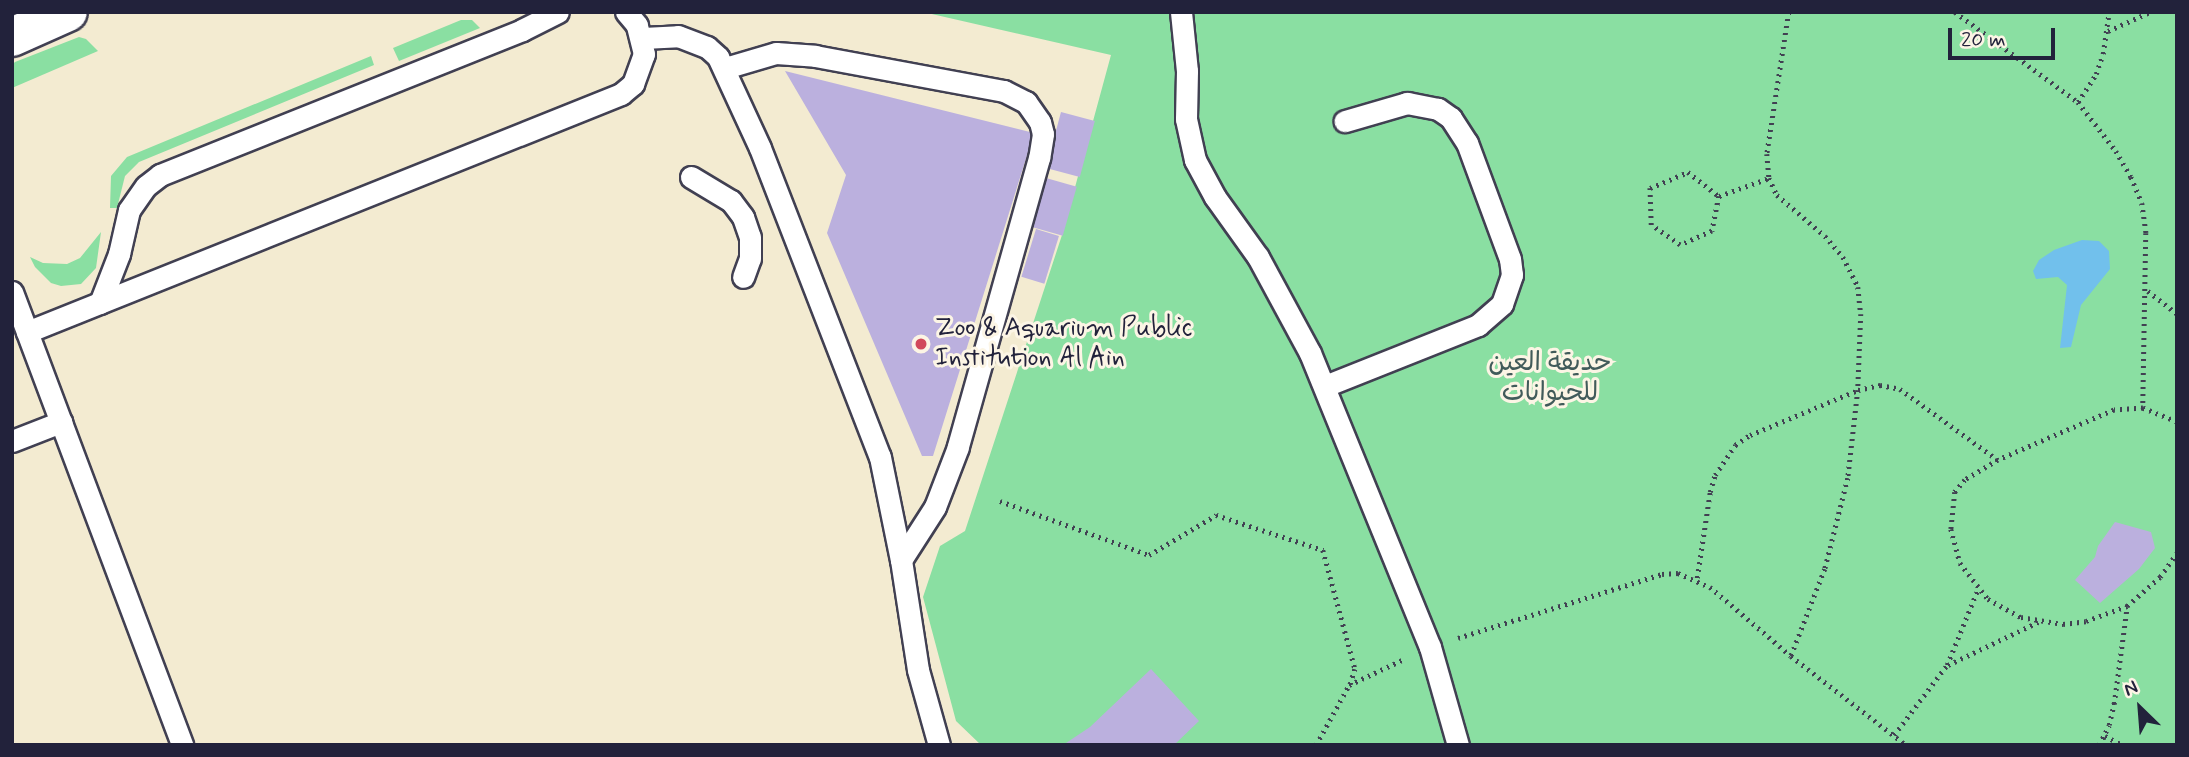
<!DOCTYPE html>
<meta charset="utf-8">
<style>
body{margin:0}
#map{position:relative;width:2189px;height:757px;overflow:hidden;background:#f3ebd1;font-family:Mynerve,"Playpen Sans Arabic",sans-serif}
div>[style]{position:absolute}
.green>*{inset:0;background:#8adfa2}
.water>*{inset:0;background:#71c0ec}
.building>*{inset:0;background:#bbb0de;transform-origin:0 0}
.path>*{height:4.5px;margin-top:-2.25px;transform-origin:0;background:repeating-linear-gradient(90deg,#414052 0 2px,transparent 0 7px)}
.roads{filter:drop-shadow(2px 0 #414052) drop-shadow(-2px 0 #414052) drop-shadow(0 2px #414052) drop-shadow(0 -2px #414052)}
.service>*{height:21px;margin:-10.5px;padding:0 10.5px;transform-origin:10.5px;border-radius:10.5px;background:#fff}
.minor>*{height:38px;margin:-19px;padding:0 19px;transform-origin:19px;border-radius:19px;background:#fff}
.dots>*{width:19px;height:19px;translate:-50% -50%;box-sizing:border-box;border:4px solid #fcf5e5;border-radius:50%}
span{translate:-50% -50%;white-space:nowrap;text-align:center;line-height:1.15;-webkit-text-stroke:6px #fcf5e5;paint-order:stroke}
.poi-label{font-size:26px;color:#22223b}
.left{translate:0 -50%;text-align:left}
.park-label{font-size:26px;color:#415b5a}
.frame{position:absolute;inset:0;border:14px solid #22223b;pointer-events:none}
.north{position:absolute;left:2105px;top:673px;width:70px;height:70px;-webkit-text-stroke:5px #fcf5e5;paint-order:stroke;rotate:335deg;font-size:19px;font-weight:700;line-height:28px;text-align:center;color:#22223b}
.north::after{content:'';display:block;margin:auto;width:24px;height:32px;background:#22223b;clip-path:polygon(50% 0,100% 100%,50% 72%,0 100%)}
.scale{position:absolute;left:1948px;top:28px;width:107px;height:32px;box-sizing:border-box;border:4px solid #22223b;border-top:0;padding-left:9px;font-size:21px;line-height:24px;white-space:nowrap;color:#22223b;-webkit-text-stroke:5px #fcf5e5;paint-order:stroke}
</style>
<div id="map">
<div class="green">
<div style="clip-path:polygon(923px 12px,2177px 12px,2177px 745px,981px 745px,956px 721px,923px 597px,940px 546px,965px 531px,1062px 235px,1111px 55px)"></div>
<div style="clip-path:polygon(461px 20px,472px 20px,480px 28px,399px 61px,393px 48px)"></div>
<div style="clip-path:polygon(79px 37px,86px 39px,98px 51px,12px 88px,12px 65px,15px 62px)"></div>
<div style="clip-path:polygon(371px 56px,374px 65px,139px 162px,125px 176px,117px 208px,110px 208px,111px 176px,127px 157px)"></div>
<div style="clip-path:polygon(101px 232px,96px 268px,81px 284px,61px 286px,51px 283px,35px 267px,30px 257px,43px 263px,67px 264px,80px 258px)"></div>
</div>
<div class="water">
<div style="clip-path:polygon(2082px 240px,2099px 241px,2109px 251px,2110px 269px,2081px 305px,2071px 347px,2060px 348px,2067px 285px,2058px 277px,2036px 279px,2033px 271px,2039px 260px,2054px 250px)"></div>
</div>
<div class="building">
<div style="clip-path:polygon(785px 71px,1034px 133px,933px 456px,922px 456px,827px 233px,846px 175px)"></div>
<div style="left:1061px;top:112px;width:35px;height:58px;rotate:15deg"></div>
<div style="left:1046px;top:178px;width:32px;height:51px;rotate:16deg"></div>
<div style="left:1036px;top:229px;width:24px;height:50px;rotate:17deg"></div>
<div style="clip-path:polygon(2115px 522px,2151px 532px,2155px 548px,2139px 569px,2100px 603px,2075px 580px,2095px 557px,2098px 546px)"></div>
<div style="clip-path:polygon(1151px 669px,1199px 721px,1174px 745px,1063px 745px,1090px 727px)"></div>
</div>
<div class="path">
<div style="left:1789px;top:12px;width:144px;rotate:98.8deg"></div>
<div style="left:1767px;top:154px;width:24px;rotate:85deg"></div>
<div style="left:1769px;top:178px;width:19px;rotate:65deg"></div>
<div style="left:1777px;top:195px;width:63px;rotate:40.5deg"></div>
<div style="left:1825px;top:236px;width:28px;rotate:49deg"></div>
<div style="left:1843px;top:257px;width:34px;rotate:63deg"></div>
<div style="left:1858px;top:287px;width:27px;rotate:84deg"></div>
<div style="left:1861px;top:314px;width:76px;rotate:92.3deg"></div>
<div style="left:1858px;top:390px;width:89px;rotate:96.5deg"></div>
<div style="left:1848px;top:478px;width:94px;rotate:104.2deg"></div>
<div style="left:1825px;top:569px;width:93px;rotate:111.3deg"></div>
<div style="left:1955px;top:12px;width:152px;rotate:36.2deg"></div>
<div style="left:2078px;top:102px;width:62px;rotate:52.2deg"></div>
<div style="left:2116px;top:151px;width:30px;rotate:60deg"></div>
<div style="left:2131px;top:177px;width:28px;rotate:67deg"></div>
<div style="left:2142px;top:203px;width:30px;rotate:82deg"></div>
<div style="left:2146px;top:233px;width:175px;rotate:91deg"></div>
<div style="left:2108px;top:31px;width:46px;rotate:-24.3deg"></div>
<div style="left:2078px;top:102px;width:33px;rotate:-57deg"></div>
<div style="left:2096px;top:74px;width:21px;rotate:-71deg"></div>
<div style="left:2103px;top:54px;width:42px;rotate:-81.9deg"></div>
<div style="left:1688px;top:172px;width:39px;rotate:38deg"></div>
<div style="left:1719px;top:196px;width:36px;rotate:101deg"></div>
<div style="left:1712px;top:231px;width:35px;rotate:156deg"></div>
<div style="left:1680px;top:245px;width:35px;rotate:-145deg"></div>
<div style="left:1651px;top:225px;width:37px;rotate:-92deg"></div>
<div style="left:1650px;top:188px;width:41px;rotate:-22.8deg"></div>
<div style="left:1719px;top:196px;width:53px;rotate:-19.8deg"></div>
<div style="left:2148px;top:291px;width:37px;rotate:38deg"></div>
<div style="left:2177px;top:422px;width:37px;rotate:-158deg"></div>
<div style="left:2143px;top:408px;width:29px;rotate:176deg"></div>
<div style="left:2114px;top:410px;width:126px;rotate:156.7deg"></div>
<div style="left:1998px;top:460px;width:39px;rotate:149deg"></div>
<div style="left:1965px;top:480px;width:16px;rotate:130deg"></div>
<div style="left:1955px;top:492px;width:37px;rotate:96deg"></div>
<div style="left:1951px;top:529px;width:35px;rotate:75deg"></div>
<div style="left:1960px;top:563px;width:46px;rotate:52.1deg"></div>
<div style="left:1988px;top:599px;width:38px;rotate:29deg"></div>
<div style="left:2021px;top:617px;width:43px;rotate:9.5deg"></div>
<div style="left:2063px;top:624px;width:23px;rotate:-7deg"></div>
<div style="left:2086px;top:621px;width:44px;rotate:-20.1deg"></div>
<div style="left:2127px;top:606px;width:44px;rotate:-41.3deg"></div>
<div style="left:2160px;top:577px;width:29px;rotate:-55deg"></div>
<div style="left:1000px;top:501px;width:158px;rotate:19.9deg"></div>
<div style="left:1149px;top:555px;width:78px;rotate:-30.8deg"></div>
<div style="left:1216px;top:515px;width:113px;rotate:18.1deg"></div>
<div style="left:1323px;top:550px;width:123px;rotate:74.9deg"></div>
<div style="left:1355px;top:669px;width:17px;rotate:107deg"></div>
<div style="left:1697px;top:578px;width:87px;rotate:-81.4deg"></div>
<div style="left:1710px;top:492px;width:18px;rotate:-74deg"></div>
<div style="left:1715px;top:475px;width:36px;rotate:-56deg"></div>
<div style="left:1735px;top:445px;width:18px;rotate:-34deg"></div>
<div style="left:1750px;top:435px;width:117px;rotate:-22.6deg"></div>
<div style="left:1858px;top:390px;width:23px;rotate:-13deg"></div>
<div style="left:1880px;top:385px;width:20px;rotate:11deg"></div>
<div style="left:1900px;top:389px;width:121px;rotate:35.9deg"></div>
<div style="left:1458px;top:638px;width:214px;rotate:-17.4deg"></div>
<div style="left:1662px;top:574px;width:16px;rotate:-4deg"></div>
<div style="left:1678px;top:573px;width:35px;rotate:24deg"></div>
<div style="left:1710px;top:587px;width:106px;rotate:40.4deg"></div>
<div style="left:1791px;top:656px;width:145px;rotate:37.7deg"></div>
<div style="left:1948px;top:665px;width:100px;rotate:-25.5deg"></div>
<div style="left:1894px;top:735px;width:88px;rotate:-52.9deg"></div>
<div style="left:1947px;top:665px;width:82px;rotate:-67.8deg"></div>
<div style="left:2105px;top:736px;width:20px;rotate:27deg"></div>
<div style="left:1316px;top:745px;width:68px;rotate:-61.2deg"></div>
<div style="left:1349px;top:685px;width:61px;rotate:-25.3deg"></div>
<div style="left:2099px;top:745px;width:22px;rotate:-63deg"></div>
<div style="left:2109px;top:725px;width:22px;rotate:-77deg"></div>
<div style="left:2114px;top:704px;width:99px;rotate:-82.4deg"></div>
</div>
<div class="roads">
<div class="service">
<div style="left:1181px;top:12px;width:59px;rotate:84.2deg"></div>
<div style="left:1187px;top:71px;width:48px;rotate:91.2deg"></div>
<div style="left:1186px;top:119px;width:42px;rotate:77.6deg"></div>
<div style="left:1195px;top:160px;width:42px;rotate:61.6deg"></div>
<div style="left:1215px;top:197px;width:74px;rotate:54.4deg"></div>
<div style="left:1258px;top:257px;width:109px;rotate:61.6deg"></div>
<div style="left:1310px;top:353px;width:318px;rotate:67.8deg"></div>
<div style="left:1430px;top:647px;width:102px;rotate:74.1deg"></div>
<div style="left:643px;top:38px;width:35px;rotate:-3deg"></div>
<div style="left:678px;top:36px;width:31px;rotate:21deg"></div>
<div style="left:707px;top:47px;width:15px;rotate:42deg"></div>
<div style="left:718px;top:57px;width:100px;rotate:65.2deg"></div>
<div style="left:760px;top:148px;width:331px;rotate:68.8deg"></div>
<div style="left:880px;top:457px;width:105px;rotate:78.5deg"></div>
<div style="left:901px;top:560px;width:111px;rotate:81.2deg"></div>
<div style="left:918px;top:670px;width:78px;rotate:74.4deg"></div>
<div style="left:725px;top:68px;width:53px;rotate:-16.4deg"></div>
<div style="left:776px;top:53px;width:39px;rotate:4deg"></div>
<div style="left:815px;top:56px;width:192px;rotate:10.5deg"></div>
<div style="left:1004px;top:91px;width:25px;rotate:27deg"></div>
<div style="left:1026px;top:102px;width:24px;rotate:55deg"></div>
<div style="left:1040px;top:122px;width:12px;rotate:76deg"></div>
<div style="left:1043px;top:134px;width:24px;rotate:99deg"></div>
<div style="left:1039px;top:158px;width:300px;rotate:105.7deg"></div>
<div style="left:958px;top:447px;width:64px;rotate:111deg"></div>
<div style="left:935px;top:507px;width:63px;rotate:122.7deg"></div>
<div style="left:691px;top:177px;width:47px;rotate:31deg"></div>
<div style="left:731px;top:201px;width:20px;rotate:53deg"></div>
<div style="left:743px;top:217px;width:21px;rotate:71deg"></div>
<div style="left:750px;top:237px;width:21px;rotate:90deg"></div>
<div style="left:750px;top:258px;width:20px;rotate:110deg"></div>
<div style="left:12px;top:292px;width:484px;rotate:69.4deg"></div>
<div style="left:100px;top:303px;width:53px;rotate:-68.8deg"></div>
<div style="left:119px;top:254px;width:45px;rotate:-77.2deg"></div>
<div style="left:129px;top:210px;width:29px;rotate:-55deg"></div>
<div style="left:146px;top:186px;width:18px;rotate:-38deg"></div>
<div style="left:160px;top:175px;width:390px;rotate:-21.8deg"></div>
<div style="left:522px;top:30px;width:40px;rotate:-26.6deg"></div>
<div style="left:27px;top:332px;width:640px;rotate:-21.83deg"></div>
<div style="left:621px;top:94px;width:16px;rotate:-40deg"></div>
<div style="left:633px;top:84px;width:32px;rotate:-70deg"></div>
<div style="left:644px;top:54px;width:30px;rotate:-104deg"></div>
<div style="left:637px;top:25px;width:17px;rotate:-130deg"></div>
<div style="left:1325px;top:386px;width:165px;rotate:-21.7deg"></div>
<div style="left:1478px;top:325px;width:32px;rotate:-41deg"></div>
<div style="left:1502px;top:304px;width:31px;rotate:-71deg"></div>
<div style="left:1512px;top:275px;width:16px;rotate:-97deg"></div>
<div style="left:1510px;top:259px;width:124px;rotate:-110.3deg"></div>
<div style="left:1467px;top:143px;width:30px;rotate:-123deg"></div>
<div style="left:1451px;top:118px;width:16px;rotate:-145deg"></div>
<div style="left:1438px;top:109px;width:32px;rotate:-169deg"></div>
<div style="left:1407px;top:103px;width:65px;rotate:163.8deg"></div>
<div style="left:12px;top:441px;width:53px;rotate:-21.2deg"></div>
</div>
<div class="minor">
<div style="left:12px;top:37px;width:61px;rotate:-24.1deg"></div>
</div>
</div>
<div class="dots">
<div style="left:921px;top:344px;background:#d1495b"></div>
</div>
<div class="poi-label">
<span class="left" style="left:935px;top:344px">Zoo &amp; Aquarium Public<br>Institution Al Ain</span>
</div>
<div class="park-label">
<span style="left:1550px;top:379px">حديقة العين<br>للحيوانات</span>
</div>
<div class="frame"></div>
<div class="north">N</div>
<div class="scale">20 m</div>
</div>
